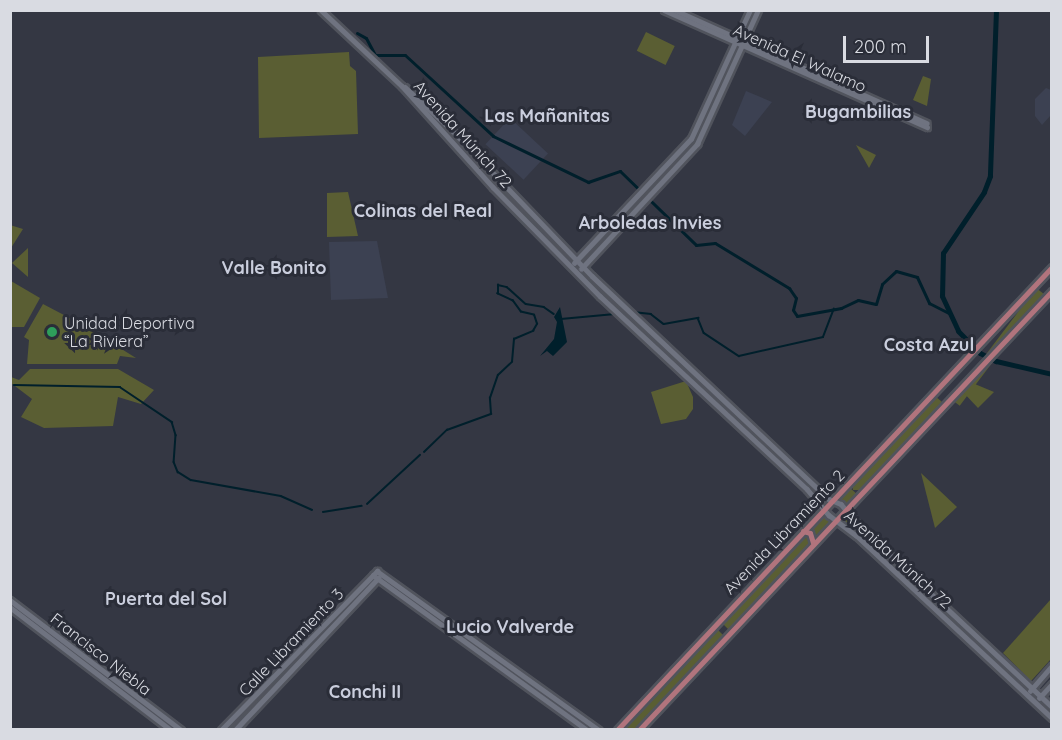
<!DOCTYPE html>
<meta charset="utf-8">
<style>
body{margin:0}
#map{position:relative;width:1062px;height:740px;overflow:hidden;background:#343743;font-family:Quicksand,sans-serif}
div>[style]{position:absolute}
.built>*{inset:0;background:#3c4152;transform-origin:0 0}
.green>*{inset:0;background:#5a5e33;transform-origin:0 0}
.water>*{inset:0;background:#001f2b}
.stream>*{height:1.5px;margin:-0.75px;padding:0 0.75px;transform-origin:0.75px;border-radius:0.75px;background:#001f2b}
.canal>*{height:3px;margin:-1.5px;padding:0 1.5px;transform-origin:1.5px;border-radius:1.5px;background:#001f2b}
.river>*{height:5px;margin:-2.5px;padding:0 2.5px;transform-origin:2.5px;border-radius:2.5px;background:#001f2b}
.roads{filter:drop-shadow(2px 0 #51545d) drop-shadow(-2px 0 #51545d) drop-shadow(0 2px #51545d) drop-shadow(0 -2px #51545d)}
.secondary>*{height:4.5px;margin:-2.25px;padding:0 2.25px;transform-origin:2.25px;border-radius:2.25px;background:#6f7380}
.primary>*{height:5px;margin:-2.5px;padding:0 2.5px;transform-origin:2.5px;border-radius:2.5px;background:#b1747d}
.dots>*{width:16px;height:16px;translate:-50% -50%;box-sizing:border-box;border:3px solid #2a2d38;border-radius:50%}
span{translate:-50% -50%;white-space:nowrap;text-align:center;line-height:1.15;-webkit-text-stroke:6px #2a2d38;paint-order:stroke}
.street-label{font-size:16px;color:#d9dbe2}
.poi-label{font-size:16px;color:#d9dbe2}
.left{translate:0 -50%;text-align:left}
.neighbourhood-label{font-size:18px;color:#cacedd;font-weight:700}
.frame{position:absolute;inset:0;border:12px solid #d9dbe2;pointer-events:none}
.scale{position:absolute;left:843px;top:36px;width:86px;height:27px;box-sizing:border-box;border:3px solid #d9dbe2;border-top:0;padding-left:8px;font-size:18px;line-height:21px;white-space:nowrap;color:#d9dbe2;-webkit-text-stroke:4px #2a2d38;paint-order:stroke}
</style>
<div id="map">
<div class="built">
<div style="clip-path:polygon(1046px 88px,1051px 90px,1051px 115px,1042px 125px,1035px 116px,1035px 99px)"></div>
<div style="clip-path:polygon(746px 91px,772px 102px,745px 136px,732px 125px)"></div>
<div style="left:510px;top:118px;width:52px;height:36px;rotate:43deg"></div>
<div style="clip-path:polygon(377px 241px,388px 298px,331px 300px,329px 242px)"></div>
</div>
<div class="green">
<div style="left:646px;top:32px;width:32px;height:21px;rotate:26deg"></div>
<div style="clip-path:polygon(349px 52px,350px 66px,356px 71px,358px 134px,259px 138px,258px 57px)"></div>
<div style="clip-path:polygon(923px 76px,931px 79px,927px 106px,913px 100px)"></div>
<div style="clip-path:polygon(856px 145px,876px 155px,869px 168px)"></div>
<div style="clip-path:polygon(479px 166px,490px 174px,537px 225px,476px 167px)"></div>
<div style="clip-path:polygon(348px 192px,358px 236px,327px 237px,327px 193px)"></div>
<div style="clip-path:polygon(10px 225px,23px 229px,11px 248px,10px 248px)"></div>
<div style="clip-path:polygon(28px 248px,28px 277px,12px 263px)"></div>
<div style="clip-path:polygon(582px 273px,604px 290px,827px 502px,823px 503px,579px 274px)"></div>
<div style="clip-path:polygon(11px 281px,40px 298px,24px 327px,11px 327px)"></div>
<div style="left:1036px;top:288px;width:10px;height:140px;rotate:37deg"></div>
<div style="clip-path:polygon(43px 304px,83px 325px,136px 358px,120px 356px,117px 364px,27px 364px,29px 340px,24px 337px)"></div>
<div style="clip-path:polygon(30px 369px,118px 369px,154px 390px,141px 404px,118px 397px,113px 426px,44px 428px,21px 417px,32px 399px,11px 383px,11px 377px,19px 380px)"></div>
<div style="clip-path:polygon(686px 381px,693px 397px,693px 409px,686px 419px,661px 424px,651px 392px)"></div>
<div style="clip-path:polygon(970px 382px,994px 392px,978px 408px,961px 390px)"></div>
<div style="clip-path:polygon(934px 395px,942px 402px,863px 490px,853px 490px,852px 484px,862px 472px)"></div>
<div style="clip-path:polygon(921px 473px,957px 507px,935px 528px)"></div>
<div style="left:849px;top:487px;width:12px;height:17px;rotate:42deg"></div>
<div style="left:825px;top:511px;width:12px;height:25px;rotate:48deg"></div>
<div style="clip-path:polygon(846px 519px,928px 595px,931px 600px,843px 524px)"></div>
<div style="clip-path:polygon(807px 533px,810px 544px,730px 631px,722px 623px,802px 534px)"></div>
<div style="clip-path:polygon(1051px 599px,1051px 659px,1031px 681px,1003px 653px)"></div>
<div style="clip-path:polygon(938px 608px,966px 629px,1028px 690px,1025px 690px)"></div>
<div style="clip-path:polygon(716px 628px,724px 636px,701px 661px,637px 729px,622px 730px)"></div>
</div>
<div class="water">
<div style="clip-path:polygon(560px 307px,567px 342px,553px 356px,547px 351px,540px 356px,554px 339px,557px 322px,554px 317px)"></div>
</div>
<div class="stream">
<div style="left:633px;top:312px;width:18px;rotate:6deg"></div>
<div style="left:651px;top:314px;width:16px;rotate:38deg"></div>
<div style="left:664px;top:324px;width:35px;rotate:-10deg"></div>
<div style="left:698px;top:318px;width:16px;rotate:68deg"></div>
<div style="left:704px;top:333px;width:42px;rotate:33.3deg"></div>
<div style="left:739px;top:356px;width:86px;rotate:-12.7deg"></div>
<div style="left:823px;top:337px;width:30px;rotate:-69deg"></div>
<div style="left:561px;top:319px;width:54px;rotate:-5.3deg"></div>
<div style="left:14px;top:385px;width:106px;rotate:1.1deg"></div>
<div style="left:120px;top:387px;width:63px;rotate:33.9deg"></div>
<div style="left:172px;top:422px;width:14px;rotate:73deg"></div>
<div style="left:176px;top:435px;width:27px;rotate:94deg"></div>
<div style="left:174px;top:462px;width:11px;rotate:68deg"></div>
<div style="left:178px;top:472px;width:15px;rotate:32deg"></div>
<div style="left:191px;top:480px;width:91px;rotate:10.1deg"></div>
<div style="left:281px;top:496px;width:34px;rotate:24deg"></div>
<div style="left:424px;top:452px;width:32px;rotate:-44deg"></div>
<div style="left:447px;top:430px;width:47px;rotate:-20deg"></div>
<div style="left:491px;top:414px;width:16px;rotate:-94deg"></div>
<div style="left:490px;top:398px;width:24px;rotate:-71deg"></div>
<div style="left:498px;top:375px;width:19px;rotate:-43deg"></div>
<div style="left:512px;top:362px;width:23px;rotate:-85deg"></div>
<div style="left:514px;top:339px;width:21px;rotate:-23deg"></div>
<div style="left:533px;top:331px;width:8px;rotate:-60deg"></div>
<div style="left:537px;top:324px;width:9px;rotate:-108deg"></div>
<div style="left:534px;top:315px;width:13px;rotate:-167deg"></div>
<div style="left:521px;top:312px;width:14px;rotate:-126deg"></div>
<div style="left:513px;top:301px;width:17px;rotate:-155deg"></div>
<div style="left:498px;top:294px;width:9px;rotate:-90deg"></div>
<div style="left:498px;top:285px;width:9px;rotate:13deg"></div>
<div style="left:507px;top:287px;width:25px;rotate:42deg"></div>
<div style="left:526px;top:304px;width:18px;rotate:9deg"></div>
<div style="left:544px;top:307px;width:12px;rotate:35deg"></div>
<div style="left:367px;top:504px;width:72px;rotate:-42.8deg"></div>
<div style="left:323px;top:512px;width:39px;rotate:-9deg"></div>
</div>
<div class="canal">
<div style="left:357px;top:33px;width:10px;rotate:29deg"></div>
<div style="left:366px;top:38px;width:19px;rotate:62deg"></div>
<div style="left:375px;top:55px;width:30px"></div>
<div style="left:405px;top:55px;width:120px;rotate:42.6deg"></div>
<div style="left:493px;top:136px;width:106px;rotate:25.8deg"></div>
<div style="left:588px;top:182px;width:34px;rotate:-19deg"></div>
<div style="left:620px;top:171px;width:106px;rotate:44.2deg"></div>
<div style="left:696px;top:245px;width:19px;rotate:-6deg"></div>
<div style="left:715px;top:243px;width:87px;rotate:31.3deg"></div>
<div style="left:789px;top:288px;width:12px;rotate:55deg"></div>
<div style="left:796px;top:298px;width:12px;rotate:104deg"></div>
<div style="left:793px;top:310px;width:7px;rotate:56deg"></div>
<div style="left:797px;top:316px;width:45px;rotate:-10.3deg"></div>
<div style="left:841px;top:308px;width:19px;rotate:-25deg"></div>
<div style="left:858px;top:300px;width:18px;rotate:13deg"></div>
<div style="left:876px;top:304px;width:21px;rotate:-73deg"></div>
<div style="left:882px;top:284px;width:19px;rotate:-43deg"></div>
<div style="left:896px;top:271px;width:22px;rotate:16deg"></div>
<div style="left:917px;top:277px;width:29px;rotate:65deg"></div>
<div style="left:929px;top:303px;width:22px;rotate:27deg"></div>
</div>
<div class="river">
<div style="left:996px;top:10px;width:166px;rotate:92.1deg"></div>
<div style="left:990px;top:176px;width:17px;rotate:111deg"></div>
<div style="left:984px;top:192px;width:73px;rotate:123.9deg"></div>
<div style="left:943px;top:253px;width:43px;rotate:91.3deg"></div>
<div style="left:942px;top:296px;width:38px;rotate:65deg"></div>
<div style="left:958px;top:331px;width:31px;rotate:45deg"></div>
<div style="left:980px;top:353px;width:18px;rotate:27deg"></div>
<div style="left:996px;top:361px;width:57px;rotate:13.1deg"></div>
</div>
<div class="roads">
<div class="secondary">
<div style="left:321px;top:10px;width:111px;rotate:43.2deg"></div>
<div style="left:402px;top:86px;width:136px;rotate:48deg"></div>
<div style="left:493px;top:187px;width:153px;rotate:45.5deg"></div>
<div style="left:600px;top:296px;width:283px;rotate:43deg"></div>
<div style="left:807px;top:489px;width:34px;rotate:50deg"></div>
<div style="left:829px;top:515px;width:34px;rotate:37deg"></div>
<div style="left:856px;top:535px;width:268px;rotate:43deg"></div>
<div style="left:664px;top:10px;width:288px;rotate:24deg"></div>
<div style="left:675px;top:10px;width:276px;rotate:24.2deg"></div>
<div style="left:405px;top:87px;width:65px;rotate:42.5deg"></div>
<div style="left:453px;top:131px;width:201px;rotate:46.2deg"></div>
<div style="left:592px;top:276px;width:325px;rotate:43.3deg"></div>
<div style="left:829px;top:499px;width:13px;rotate:23deg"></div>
<div style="left:841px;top:504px;width:33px;rotate:50deg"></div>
<div style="left:862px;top:529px;width:260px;rotate:43.1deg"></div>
<div style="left:574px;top:263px;width:170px;rotate:-46.7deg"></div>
<div style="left:691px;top:139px;width:142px;rotate:-65.4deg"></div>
<div style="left:581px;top:269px;width:171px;rotate:-47.1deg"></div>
<div style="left:697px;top:144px;width:147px;rotate:-65.5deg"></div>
<div style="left:373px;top:575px;width:264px;rotate:35.9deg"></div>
<div style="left:10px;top:600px;width:215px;rotate:37.2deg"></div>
<div style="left:10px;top:607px;width:203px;rotate:37.4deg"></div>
<div style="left:1030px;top:691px;width:33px;rotate:-49deg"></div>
<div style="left:1039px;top:698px;width:19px;rotate:-47deg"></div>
<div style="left:221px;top:730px;width:223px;rotate:-45.5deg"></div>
<div style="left:377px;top:571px;width:273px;rotate:35.6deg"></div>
<div style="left:235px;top:730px;width:209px;rotate:-46.7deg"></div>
</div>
<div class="primary">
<div style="left:803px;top:531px;width:7px;rotate:16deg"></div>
<div style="left:810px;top:533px;width:10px;rotate:73deg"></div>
<div style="left:617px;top:730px;width:635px;rotate:-46.79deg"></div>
<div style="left:639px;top:730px;width:603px;rotate:-46.75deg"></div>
</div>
</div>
<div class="dots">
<div style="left:52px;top:332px;background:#2e9e5b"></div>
</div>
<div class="street-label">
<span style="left:800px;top:58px;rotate:24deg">Avenida El Walamo</span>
<span style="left:463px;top:134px;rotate:48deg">Avenida Múnich 72</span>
<span style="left:784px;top:532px;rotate:-46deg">Avenida Libramiento 2</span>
<span style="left:898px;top:559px;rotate:42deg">Avenida Múnich 72</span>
<span style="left:291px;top:642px;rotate:-46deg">Calle Libramiento 3</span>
<span style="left:101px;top:654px;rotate:38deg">Francisco Niebla</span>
</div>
<div class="poi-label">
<span class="left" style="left:64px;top:332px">Unidad Deportiva<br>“La Riviera”</span>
</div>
<div class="neighbourhood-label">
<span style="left:858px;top:112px">Bugambilias</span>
<span style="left:547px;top:116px">Las Mañanitas</span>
<span style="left:423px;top:211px">Colinas del Real</span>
<span style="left:650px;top:223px">Arboledas Invies</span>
<span style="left:274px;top:268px">Valle Bonito</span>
<span style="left:929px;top:345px">Costa Azul</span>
<span style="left:166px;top:599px">Puerta del Sol</span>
<span style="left:510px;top:627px">Lucio Valverde</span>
<span style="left:365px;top:692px">Conchi II</span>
</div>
<div class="frame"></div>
<div class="scale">200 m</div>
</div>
